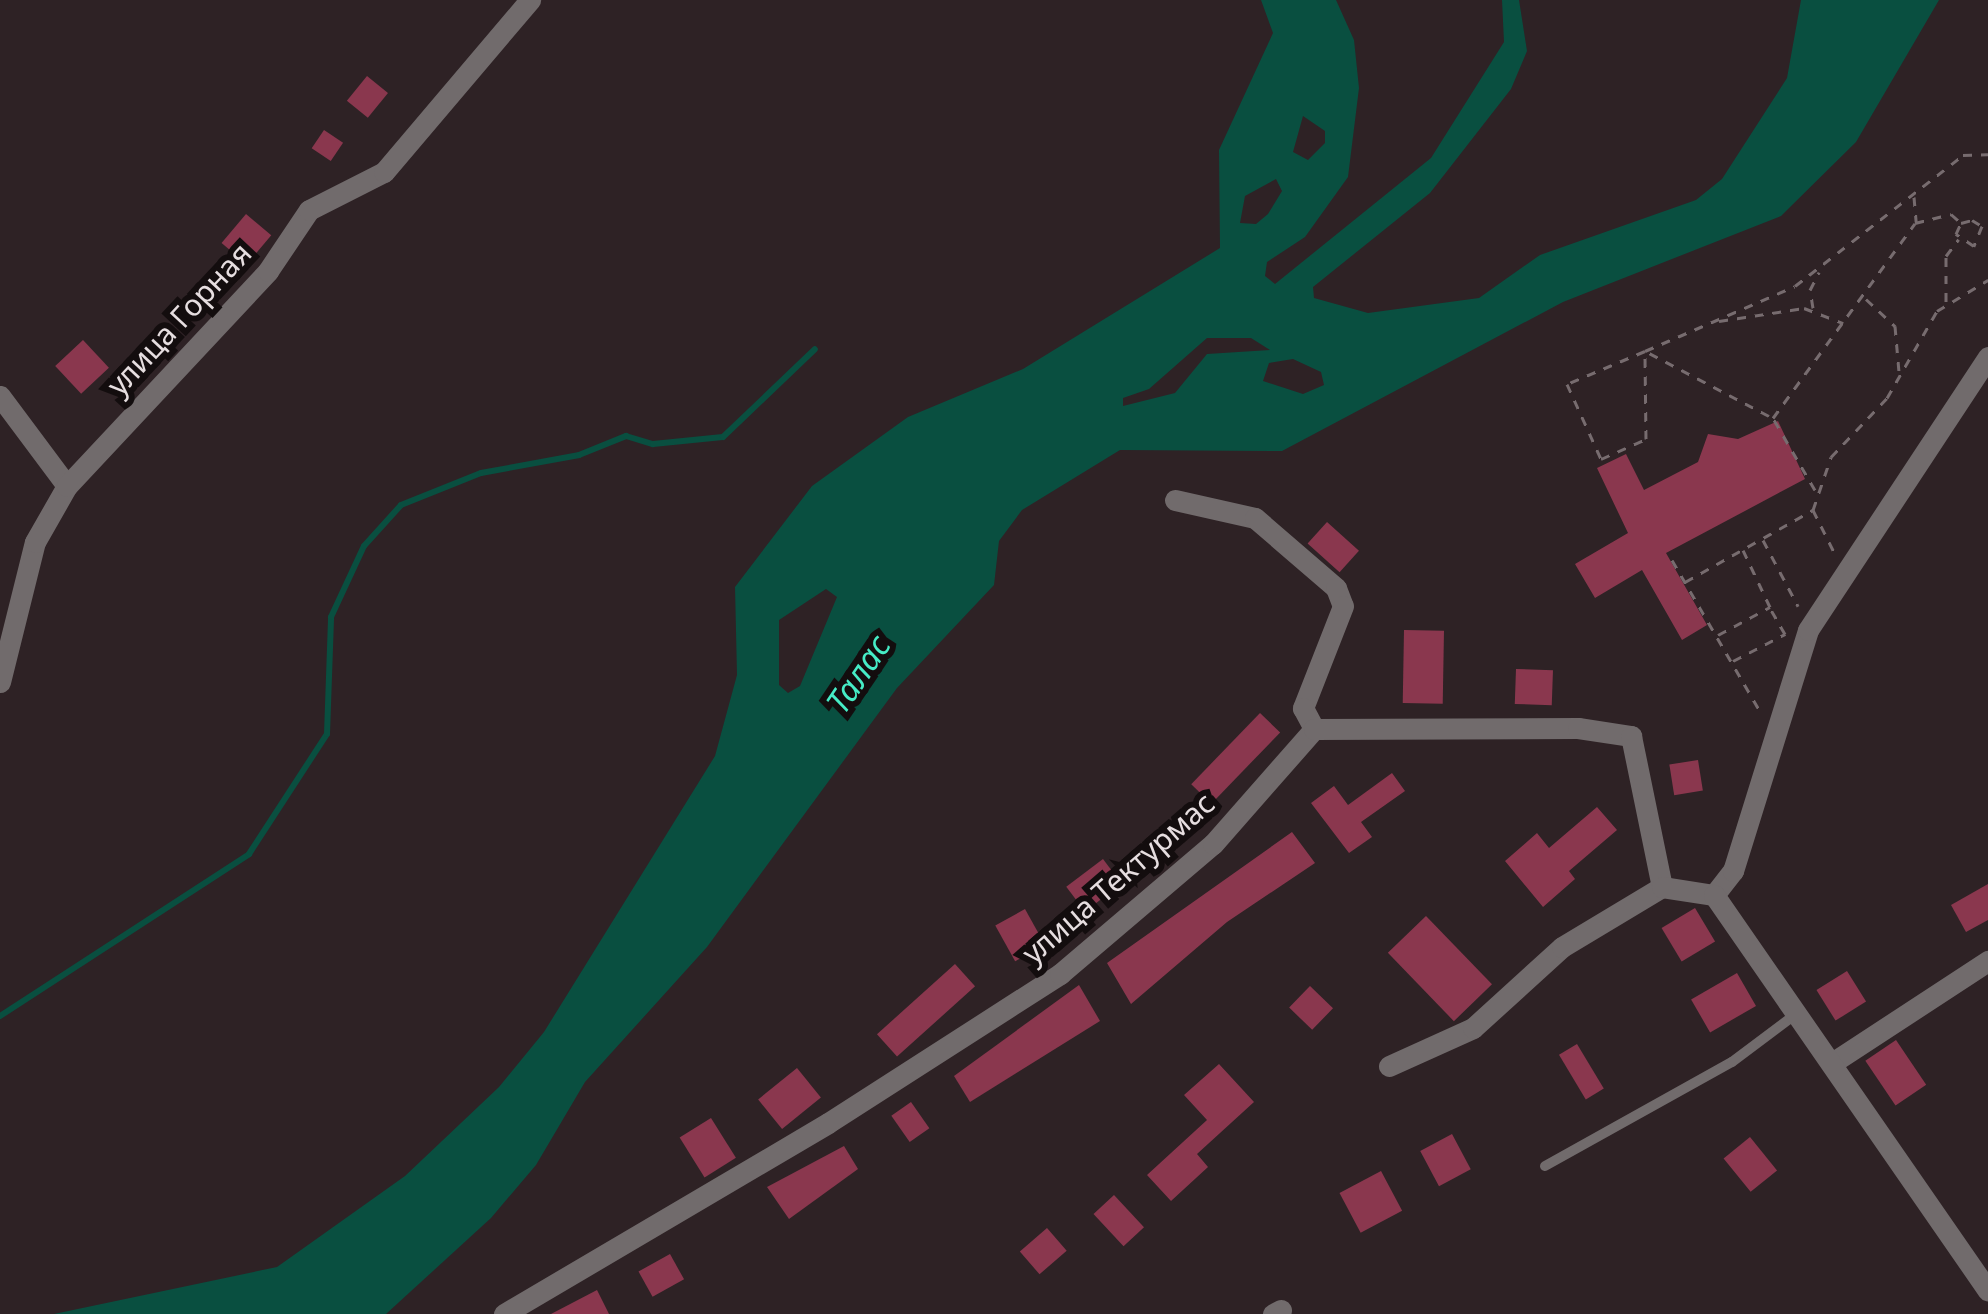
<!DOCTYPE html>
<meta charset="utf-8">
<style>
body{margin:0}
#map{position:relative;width:1988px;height:1314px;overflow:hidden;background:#2e2225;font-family:"Noto Sans",sans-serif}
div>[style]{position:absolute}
.water>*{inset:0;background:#094f40}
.stream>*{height:6px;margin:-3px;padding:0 3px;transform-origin:3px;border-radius:3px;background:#094f40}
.building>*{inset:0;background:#8a374e;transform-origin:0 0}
.path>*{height:3px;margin-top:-1.5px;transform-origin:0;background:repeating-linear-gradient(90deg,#776c6f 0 9px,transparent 0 18px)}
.service>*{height:10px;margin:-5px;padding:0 5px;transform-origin:5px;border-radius:5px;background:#716b6c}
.minor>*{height:21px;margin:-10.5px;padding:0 10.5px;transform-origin:10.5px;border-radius:10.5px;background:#716b6c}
span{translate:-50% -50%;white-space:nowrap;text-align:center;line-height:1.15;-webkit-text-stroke:12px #130d0e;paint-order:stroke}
.street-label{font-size:30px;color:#e6dee0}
.water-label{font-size:33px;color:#46ecc6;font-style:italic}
</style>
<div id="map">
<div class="water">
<div style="clip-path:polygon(evenodd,1261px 0,1336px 0,1354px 40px,1359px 88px,1348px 177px,1305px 237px,1267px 262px,1265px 276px,1275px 284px,1431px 158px,1504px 42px,1502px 0,1519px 0,1527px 51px,1511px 89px,1430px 193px,1313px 287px,1314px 298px,1368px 313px,1479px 298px,1540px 255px,1696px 200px,1722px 179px,1787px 78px,1801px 0,1939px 0,1856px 142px,1781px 216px,1563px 302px,1282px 451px,1120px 450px,1022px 510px,999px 541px,994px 585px,897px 688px,707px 947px,585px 1082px,536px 1165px,491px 1218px,386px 1314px,54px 1314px,277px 1267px,405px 1176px,499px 1087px,544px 1032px,715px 756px,737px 675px,735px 587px,812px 486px,908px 417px,1023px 369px,1220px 248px,1219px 150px,1273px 33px,1261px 0,1303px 116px,1325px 131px,1325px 143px,1308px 160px,1293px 152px,1303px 116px,1261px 0,1276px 179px,1282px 191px,1268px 214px,1256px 224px,1240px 223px,1245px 196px,1276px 179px,1261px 0,1207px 338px,1251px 338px,1270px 350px,1207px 354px,1175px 393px,1123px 406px,1123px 398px,1149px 389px,1207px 338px,1261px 0,1293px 359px,1321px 372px,1324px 385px,1303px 394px,1263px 381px,1269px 363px,1293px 359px,1261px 0,826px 589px,837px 597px,800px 686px,788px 693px,779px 685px,779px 620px,826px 589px)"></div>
</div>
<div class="stream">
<div style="left:0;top:1016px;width:297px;rotate:-33deg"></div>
<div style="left:249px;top:854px;width:143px;rotate:-57deg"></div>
<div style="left:327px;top:734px;width:117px;rotate:-88deg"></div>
<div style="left:331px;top:617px;width:78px;rotate:-65.1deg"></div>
<div style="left:364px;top:546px;width:55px;rotate:-47.9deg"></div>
<div style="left:401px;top:505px;width:86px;rotate:-21.8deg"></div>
<div style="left:481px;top:473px;width:100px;rotate:-10.4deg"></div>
<div style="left:579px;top:455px;width:51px;rotate:-22deg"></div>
<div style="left:626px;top:436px;width:28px;rotate:17deg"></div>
<div style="left:653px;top:444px;width:70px;rotate:-5.7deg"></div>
<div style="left:723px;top:437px;width:127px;rotate:-43.7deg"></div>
</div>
<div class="building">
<div style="left:367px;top:76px;width:27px;height:32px;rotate:39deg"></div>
<div style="left:324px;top:130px;width:23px;height:22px;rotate:34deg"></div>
<div style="left:246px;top:214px;width:33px;height:38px;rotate:40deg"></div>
<div style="left:83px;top:340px;width:38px;height:38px;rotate:47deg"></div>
<div style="clip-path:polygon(1778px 421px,1805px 479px,1666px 553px,1707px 625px,1682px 640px,1642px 570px,1595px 598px,1575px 564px,1628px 533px,1597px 468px,1626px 454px,1644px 490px,1698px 462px,1708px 434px,1738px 439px)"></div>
<div style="left:1327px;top:522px;width:43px;height:29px;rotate:42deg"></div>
<div style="left:1404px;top:630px;width:40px;height:73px;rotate:1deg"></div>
<div style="left:1516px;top:669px;width:37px;height:35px;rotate:2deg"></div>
<div style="left:1260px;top:713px;width:28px;height:99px;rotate:44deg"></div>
<div style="left:1698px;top:760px;width:31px;height:29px;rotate:81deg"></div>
<div style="clip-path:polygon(1392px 773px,1405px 791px,1361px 822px,1372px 837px,1349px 853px,1311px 803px,1334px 786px,1348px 805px)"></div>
<div style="clip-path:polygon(1597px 807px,1617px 830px,1569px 871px,1575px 879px,1543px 907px,1505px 861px,1537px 833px,1549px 848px)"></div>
<div style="clip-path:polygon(1292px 832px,1315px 863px,1227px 922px,1131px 1004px,1107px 963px)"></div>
<div style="left:1103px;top:859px;width:31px;height:46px;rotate:53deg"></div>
<div style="clip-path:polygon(1988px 884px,1988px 920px,1966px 932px,1951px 905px)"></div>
<div style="left:1695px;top:908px;width:39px;height:39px;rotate:59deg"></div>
<div style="left:1025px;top:909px;width:41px;height:34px;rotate:61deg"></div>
<div style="left:1426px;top:916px;width:95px;height:53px;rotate:46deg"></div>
<div style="left:955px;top:964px;width:30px;height:105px;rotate:48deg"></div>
<div style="left:1847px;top:971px;width:36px;height:36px;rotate:58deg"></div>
<div style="left:1737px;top:973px;width:38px;height:53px;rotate:60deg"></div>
<div style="clip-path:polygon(1079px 985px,1100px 1021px,970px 1102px,954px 1076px)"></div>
<div style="left:1310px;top:986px;width:32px;height:30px;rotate:44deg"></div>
<div style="left:1896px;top:1040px;width:54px;height:37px;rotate:56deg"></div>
<div style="left:1577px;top:1044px;width:52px;height:21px;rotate:59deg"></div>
<div style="clip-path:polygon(1219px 1064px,1254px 1102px,1197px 1154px,1208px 1167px,1171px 1201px,1147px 1175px,1207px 1120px,1184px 1095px)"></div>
<div style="left:797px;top:1068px;width:38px;height:50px;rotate:51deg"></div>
<div style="left:911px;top:1102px;width:32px;height:24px;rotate:55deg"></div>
<div style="left:711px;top:1118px;width:47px;height:37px;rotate:58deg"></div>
<div style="left:1452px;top:1134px;width:40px;height:36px;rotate:62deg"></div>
<div style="left:1750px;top:1137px;width:43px;height:34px;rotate:51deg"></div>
<div style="clip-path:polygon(844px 1146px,858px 1169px,789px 1219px,767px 1187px)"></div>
<div style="left:1381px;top:1171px;width:45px;height:47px;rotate:62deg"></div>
<div style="left:1114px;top:1195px;width:44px;height:28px;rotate:47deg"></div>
<div style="left:1047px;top:1228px;width:30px;height:36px;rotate:49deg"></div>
<div style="left:670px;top:1254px;width:29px;height:36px;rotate:61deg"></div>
<div style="clip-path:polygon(597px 1290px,609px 1314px,551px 1314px)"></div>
</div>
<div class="path">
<div style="left:1914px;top:197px;width:25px;rotate:85deg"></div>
<div style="left:1866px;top:299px;width:40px;rotate:43deg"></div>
<div style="left:1895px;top:326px;width:46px;rotate:85deg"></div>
<div style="left:1946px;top:302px;width:46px;rotate:-90deg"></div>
<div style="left:1946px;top:256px;width:21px;rotate:-53deg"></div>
<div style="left:1813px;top:308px;width:18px;rotate:-99deg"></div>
<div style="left:1810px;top:290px;width:20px;rotate:-63deg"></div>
<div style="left:1719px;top:321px;width:86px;rotate:-8.7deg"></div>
<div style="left:1804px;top:308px;width:42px;rotate:21deg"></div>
<div style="left:1769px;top:416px;width:140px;rotate:-152.3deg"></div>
<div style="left:1645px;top:351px;width:85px;rotate:157.1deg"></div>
<div style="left:1567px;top:384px;width:82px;rotate:65.6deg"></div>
<div style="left:1601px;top:459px;width:49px;rotate:-24deg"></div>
<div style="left:1646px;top:439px;width:88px;rotate:-90.7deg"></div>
<div style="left:1645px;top:351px;width:163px;rotate:-23.4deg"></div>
<div style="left:1795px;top:286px;width:213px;rotate:-37.9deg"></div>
<div style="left:1963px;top:155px;width:25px;rotate:-2deg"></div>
<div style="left:1815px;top:490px;width:83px;rotate:-120.3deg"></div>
<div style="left:1773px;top:418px;width:241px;rotate:-53.9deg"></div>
<div style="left:1915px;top:223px;width:37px;rotate:-14deg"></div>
<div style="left:1951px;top:214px;width:13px;rotate:42deg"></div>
<div style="left:1961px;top:223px;width:11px;rotate:-15deg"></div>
<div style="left:1972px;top:220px;width:12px;rotate:31deg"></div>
<div style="left:1982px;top:226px;width:22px;rotate:112deg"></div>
<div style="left:1974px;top:246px;width:22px;rotate:-146deg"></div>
<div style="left:1956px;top:234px;width:12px;rotate:-66deg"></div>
<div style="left:1813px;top:510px;width:56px;rotate:-71.2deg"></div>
<div style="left:1831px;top:457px;width:81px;rotate:-46.5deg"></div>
<div style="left:1887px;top:398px;width:100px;rotate:-60.1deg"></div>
<div style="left:1937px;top:311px;width:60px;rotate:-31.3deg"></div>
<div style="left:1763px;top:540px;width:75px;rotate:62.1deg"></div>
<div style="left:1672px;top:560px;width:175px;rotate:59.8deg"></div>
<div style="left:1685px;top:582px;width:147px;rotate:-29.4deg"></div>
<div style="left:1813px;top:510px;width:49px;rotate:63.4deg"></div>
<div style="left:1718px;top:635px;width:59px;rotate:-28.3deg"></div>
<div style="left:1770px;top:607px;width:63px;rotate:-115.3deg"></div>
<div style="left:1733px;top:661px;width:59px;rotate:-27.4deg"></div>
<div style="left:1785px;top:634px;width:28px;rotate:-120deg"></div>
</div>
<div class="service">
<div style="left:1545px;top:1166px;width:214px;rotate:-29.1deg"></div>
<div style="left:1732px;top:1062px;width:80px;rotate:-36.9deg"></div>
</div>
<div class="minor">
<div style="left:0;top:396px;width:112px;rotate:53.3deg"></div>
<div style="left:1175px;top:500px;width:82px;rotate:12.7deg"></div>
<div style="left:1255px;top:518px;width:107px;rotate:40.8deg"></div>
<div style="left:1336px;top:588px;width:19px;rotate:69deg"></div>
<div style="left:1343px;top:606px;width:110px;rotate:111.4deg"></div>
<div style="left:1303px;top:708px;width:24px;rotate:62deg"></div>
<div style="left:0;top:682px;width:144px;rotate:-76deg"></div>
<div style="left:35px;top:542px;width:64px;rotate:-60.3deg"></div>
<div style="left:67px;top:486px;width:294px;rotate:-46.9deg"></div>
<div style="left:268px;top:271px;width:73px;rotate:-56.1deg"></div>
<div style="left:309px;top:210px;width:84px;rotate:-26.9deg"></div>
<div style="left:384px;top:172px;width:226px;rotate:-49.7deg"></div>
<div style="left:1714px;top:895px;width:31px;rotate:-52deg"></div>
<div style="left:1733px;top:871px;width:252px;rotate:-72.7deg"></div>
<div style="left:1808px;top:630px;width:327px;rotate:-56.6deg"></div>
<div style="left:1835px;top:1061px;width:183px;rotate:-33.2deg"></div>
<div style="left:1389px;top:1066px;width:92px;rotate:-24.3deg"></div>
<div style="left:1473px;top:1028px;width:120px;rotate:-42.3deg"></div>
<div style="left:1562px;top:947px;width:117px;rotate:-31deg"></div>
<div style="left:504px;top:1314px;width:376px;rotate:-30.5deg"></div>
<div style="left:828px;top:1123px;width:276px;rotate:-32.7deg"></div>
<div style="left:1060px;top:974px;width:201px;rotate:-40.4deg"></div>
<div style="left:1213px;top:844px;width:153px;rotate:-48.7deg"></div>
<div style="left:1314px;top:729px;width:264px;rotate:-0.2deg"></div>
<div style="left:1578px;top:728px;width:54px;rotate:8.6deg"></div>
<div style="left:1631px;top:736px;width:154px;rotate:78.4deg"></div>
<div style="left:1662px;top:887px;width:53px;rotate:8.7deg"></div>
<div style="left:1714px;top:895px;width:481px;rotate:55.3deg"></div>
<div style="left:1273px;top:1314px;width:9px;rotate:-27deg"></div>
</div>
<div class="street-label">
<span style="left:179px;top:319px;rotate:-47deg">улица Горная</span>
<span style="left:1118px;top:878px;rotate:-41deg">улица Тектурмас</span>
</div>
<div class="water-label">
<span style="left:858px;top:674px;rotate:-56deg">Талас</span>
</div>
</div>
